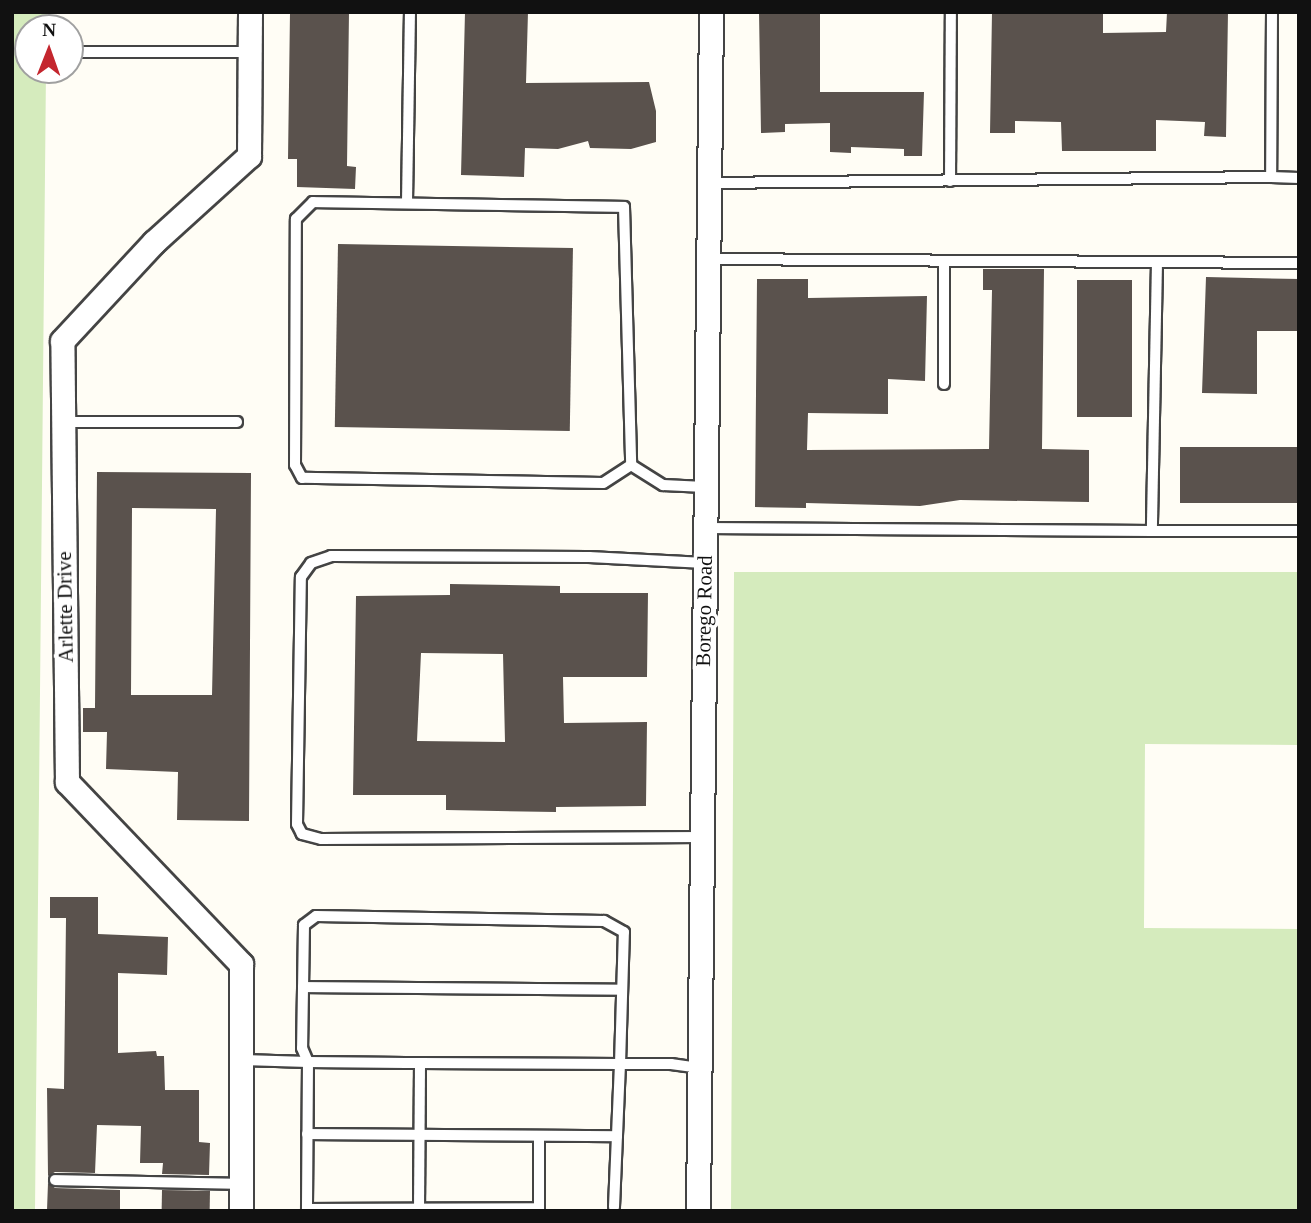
<!DOCTYPE html>
<style>
body{margin:0}
#map{position:relative;width:1311px;height:1223px;overflow:hidden;background:#fffdf5;font-family:"Times New Roman",serif}
div>[style]{position:absolute}
.green>*{inset:0;background:#d5ebbd}
.building>*{inset:0;background:#5a524d;transform-origin:0 0}
.roads{filter:drop-shadow(2px 0 #444) drop-shadow(-2px 0 #444) drop-shadow(0 2px #444) drop-shadow(0 -2px #444)}
.lane>*{height:10px;margin:-5px;padding:0 5px;transform-origin:5px;border-radius:5px;background:#fff}
.street>*{height:23px;margin:-11.5px;padding:0 11.5px;transform-origin:11.5px;border-radius:11.5px;background:#fff}
span{translate:-50% -50%;white-space:nowrap;text-align:center;line-height:1.15;-webkit-text-stroke:7px #fff;paint-order:stroke}
.street-label{font-size:21px;color:#111}
.frame{position:absolute;inset:0;border:14px solid #111;pointer-events:none}
.north{position:absolute;left:14px;top:14px;width:70px;height:70px;box-sizing:border-box;background:#fff;border:2px solid #a0a0a0;border-radius:50%;rotate:1deg;font-size:19px;font-weight:700;line-height:28px;text-align:center;color:#111}
.north::after{content:'';display:block;margin:auto;width:24px;height:32px;background:#c4262e;clip-path:polygon(50% 0,100% 100%,50% 72%,0 100%)}
</style>
<div id="map">
<div class="green">
<div style="clip-path:polygon(12px 12px,47px 12px,47px 28px,28px 28px,28px 70px,46px 70px,35px 1211px,12px 1211px)"></div>
<div style="clip-path:polygon(734px 572px,1299px 572px,1299px 745px,1145px 744px,1144px 928px,1299px 929px,1299px 1211px,731px 1211px)"></div>
</div>
<div class="building">
<div style="clip-path:polygon(290px 12px,349px 12px,347px 166px,356px 167px,355px 189px,297px 187px,297px 159px,288px 159px)"></div>
<div style="clip-path:polygon(465px 12px,528px 12px,526px 83px,649px 82px,656px 111px,656px 142px,631px 149px,590px 148px,588px 141px,558px 149px,525px 148px,524px 177px,461px 175px)"></div>
<div style="clip-path:polygon(759px 12px,820px 12px,820px 92px,924px 92px,922px 156px,904px 156px,904px 149px,851px 147px,851px 153px,830px 152px,830px 123px,785px 124px,785px 132px,761px 133px)"></div>
<div style="clip-path:polygon(992px 12px,1103px 12px,1103px 33px,1166px 32px,1167px 12px,1228px 12px,1226px 137px,1204px 136px,1205px 122px,1156px 120px,1156px 151px,1062px 151px,1061px 122px,1015px 121px,1015px 133px,990px 133px)"></div>
<div style="left:338px;top:244px;width:235px;height:183px;rotate:1deg"></div>
<div style="clip-path:polygon(983px 269px,1044px 269px,1042px 449px,1089px 450px,1089px 502px,960px 500px,920px 506px,806px 503px,806px 508px,755px 507px,757px 279px,808px 279px,808px 298px,927px 296px,925px 381px,888px 379px,888px 414px,808px 413px,807px 450px,989px 449px,992px 290px,983px 290px)"></div>
<div style="clip-path:polygon(1206px 277px,1299px 279px,1299px 331px,1257px 331px,1257px 394px,1202px 393px)"></div>
<div style="left:1077px;top:280px;width:55px;height:137px"></div>
<div style="left:1180px;top:447px;width:117px;height:56px"></div>
<div style="clip-path:polygon(evenodd,97px 472px,251px 473px,249px 821px,177px 820px,178px 772px,106px 769px,107px 732px,83px 732px,83px 708px,95px 708px,97px 472px,132px 508px,216px 509px,212px 695px,131px 695px,132px 508px)"></div>
<div style="clip-path:polygon(evenodd,450px 584px,560px 586px,560px 593px,648px 593px,647px 677px,563px 677px,564px 723px,647px 722px,646px 806px,556px 807px,556px 812px,446px 810px,446px 795px,353px 795px,356px 596px,450px 595px,450px 584px,421px 653px,503px 654px,505px 742px,417px 741px,421px 653px)"></div>
<div style="clip-path:polygon(50px 897px,98px 897px,98px 934px,168px 937px,167px 975px,118px 973px,118px 1053px,156px 1051px,157px 1056px,164px 1056px,165px 1090px,199px 1090px,199px 1142px,210px 1143px,209px 1175px,162px 1174px,163px 1163px,140px 1163px,141px 1126px,97px 1125px,95px 1173px,55px 1172px,48px 1176px,47px 1088px,64px 1089px,66px 918px,50px 918px)"></div>
<div style="clip-path:polygon(48px 1183px,55px 1188px,120px 1190px,120px 1211px,47px 1210px)"></div>
<div style="left:162px;top:1190px;width:48px;height:21px;rotate:1deg"></div>
</div>
<div class="roads">
<div class="lane">
<div style="left:1272px;top:12px;width:165px;rotate:90.3deg"></div>
<div style="left:1271px;top:177px;width:28px;rotate:2deg"></div>
<div style="left:70px;top:52px;width:180px"></div>
<div style="left:950px;top:181px;width:169px;rotate:-89.7deg"></div>
<div style="left:709px;top:183px;width:562px;rotate:-0.61deg"></div>
<div style="left:313px;top:202px;width:311px;rotate:0.9deg"></div>
<div style="left:624px;top:207px;width:258px;rotate:88.4deg"></div>
<div style="left:631px;top:465px;width:33px;rotate:147deg"></div>
<div style="left:603px;top:483px;width:301px;rotate:-179deg"></div>
<div style="left:302px;top:478px;width:15px;rotate:-118deg"></div>
<div style="left:295px;top:465px;width:246px;rotate:-89.8deg"></div>
<div style="left:296px;top:219px;width:24px;rotate:-45deg"></div>
<div style="left:407px;top:202px;width:190px;rotate:-89.1deg"></div>
<div style="left:708px;top:259px;width:591px;rotate:0.39deg"></div>
<div style="left:1157px;top:262px;width:269px;rotate:91.1deg"></div>
<div style="left:1152px;top:531px;width:147px"></div>
<div style="left:944px;top:384px;width:123px;rotate:-90deg"></div>
<div style="left:63px;top:422px;width:174px"></div>
<div style="left:631px;top:465px;width:38px;rotate:32deg"></div>
<div style="left:663px;top:485px;width:42px;rotate:2.7deg"></div>
<div style="left:705px;top:528px;width:447px;rotate:0.4deg"></div>
<div style="left:702px;top:837px;width:381px;rotate:179.7deg"></div>
<div style="left:321px;top:839px;width:20px;rotate:-165deg"></div>
<div style="left:302px;top:834px;width:11px;rotate:-117deg"></div>
<div style="left:297px;top:824px;width:247px;rotate:-89.1deg"></div>
<div style="left:301px;top:577px;width:17px;rotate:-54deg"></div>
<div style="left:311px;top:563px;width:21px;rotate:-19deg"></div>
<div style="left:331px;top:556px;width:258px;rotate:0.2deg"></div>
<div style="left:589px;top:557px;width:116px;rotate:3deg"></div>
<div style="left:303px;top:987px;width:319px;rotate:0.5deg"></div>
<div style="left:243px;top:1060px;width:65px;rotate:1.8deg"></div>
<div style="left:308px;top:1062px;width:147px;rotate:90.4deg"></div>
<div style="left:307px;top:1209px;width:232px;rotate:-0.2deg"></div>
<div style="left:539px;top:1208px;width:72px;rotate:-90deg"></div>
<div style="left:307px;top:1134px;width:310px;rotate:0.4deg"></div>
<div style="left:55px;top:1180px;width:186px;rotate:1.2deg"></div>
<div style="left:614px;top:1207px;width:143px;rotate:-87.6deg"></div>
<div style="left:620px;top:1064px;width:132px;rotate:-88.3deg"></div>
<div style="left:624px;top:932px;width:23px;rotate:-151deg"></div>
<div style="left:604px;top:921px;width:288px;rotate:-179deg"></div>
<div style="left:316px;top:916px;width:15px;rotate:143deg"></div>
<div style="left:304px;top:925px;width:123px;rotate:90.9deg"></div>
<div style="left:302px;top:1048px;width:15px;rotate:67deg"></div>
<div style="left:308px;top:1062px;width:98px;rotate:0.6deg"></div>
<div style="left:406px;top:1063px;width:14px"></div>
<div style="left:420px;top:1063px;width:200px;rotate:0.3deg"></div>
<div style="left:620px;top:1064px;width:51px"></div>
<div style="left:671px;top:1064px;width:28px;rotate:8deg"></div>
<div style="left:419px;top:1209px;width:146px;rotate:-89.6deg"></div>
</div>
<div class="street">
<div style="left:241px;top:1211px;width:247px;rotate:-90deg"></div>
<div style="left:241px;top:964px;width:252px;rotate:-133.7deg"></div>
<div style="left:67px;top:782px;width:441px;rotate:-90.6deg"></div>
<div style="left:62px;top:341px;width:135px;rotate:-47.1deg"></div>
<div style="left:154px;top:242px;width:128px;rotate:-42.2deg"></div>
<div style="left:249px;top:156px;width:144px;rotate:-89.6deg"></div>
<div style="left:698px;top:1211px;width:1199px;rotate:-89.38deg"></div>
</div>
</div>
<div class="street-label">
<span style="left:65px;top:607px;rotate:-91deg">Arlette Drive</span>
<span style="left:704px;top:611px;rotate:-89deg">Borego Road</span>
</div>
<div class="frame"></div>
<div class="north">N</div>
</div>
